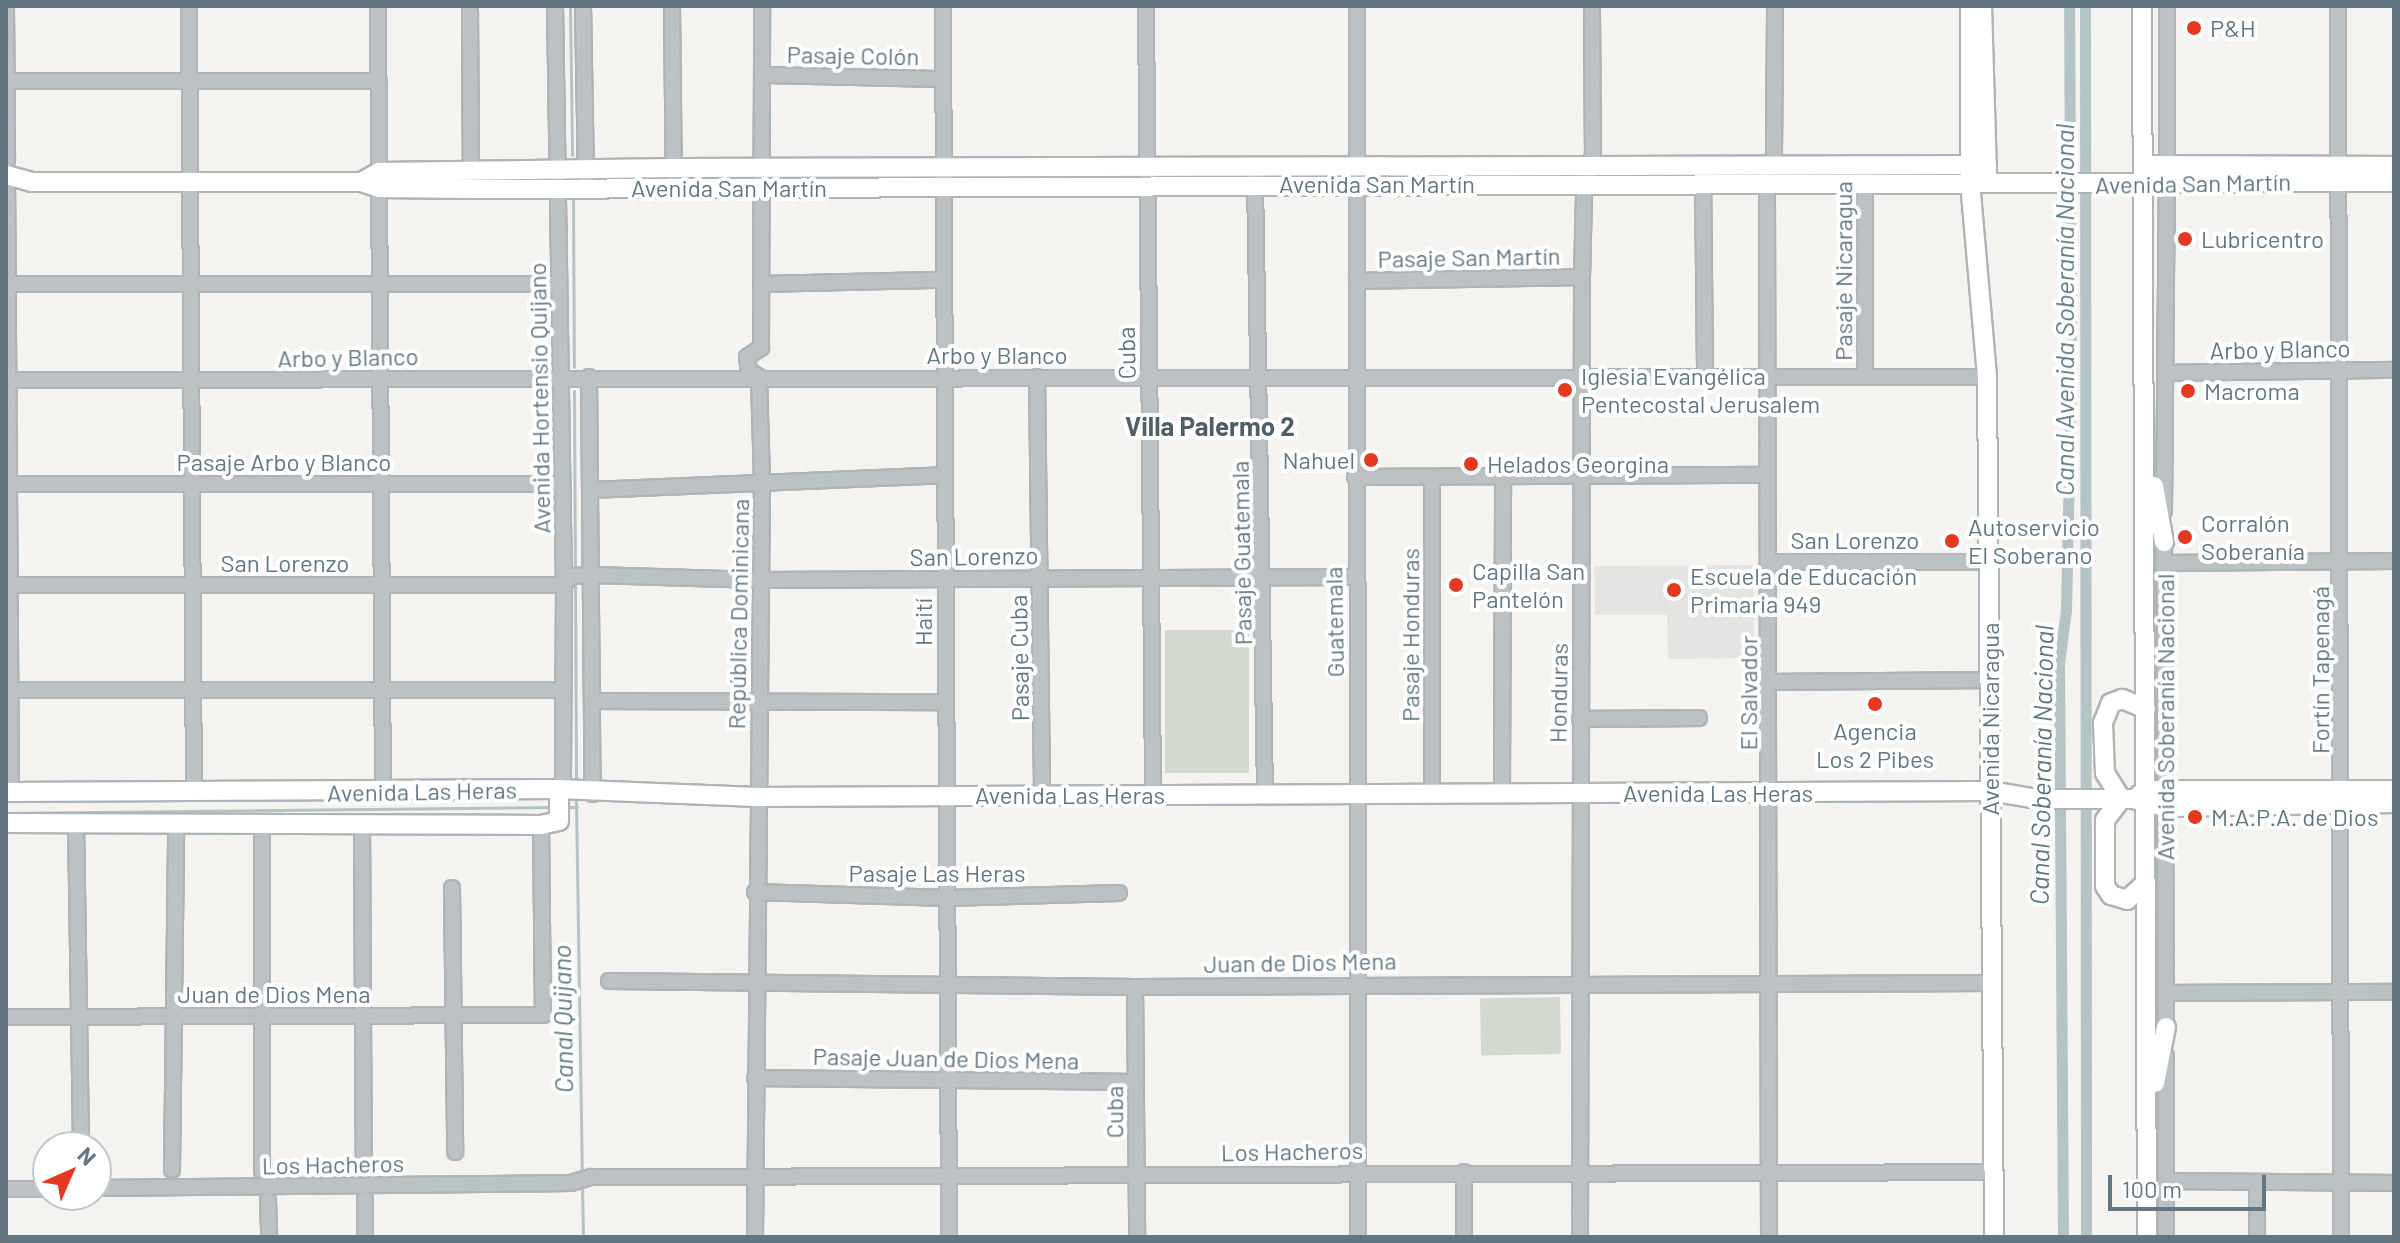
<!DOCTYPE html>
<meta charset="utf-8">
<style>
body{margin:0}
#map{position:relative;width:2400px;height:1243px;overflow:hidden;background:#f4f3ef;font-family:Barlow,sans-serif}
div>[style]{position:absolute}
.built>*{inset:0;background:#e4e5e3}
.green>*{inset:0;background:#d3d9cf;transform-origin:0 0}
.stream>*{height:3px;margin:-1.5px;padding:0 1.5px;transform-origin:1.5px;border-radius:1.5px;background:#b4c3c6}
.canal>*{height:11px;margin:-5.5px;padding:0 5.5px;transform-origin:5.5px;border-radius:5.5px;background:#b4c3c6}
.roads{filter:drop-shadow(2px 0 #aeb4b7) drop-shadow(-2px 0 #aeb4b7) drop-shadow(0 2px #aeb4b7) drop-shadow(0 -2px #aeb4b7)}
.minor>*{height:14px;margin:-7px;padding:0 7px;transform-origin:7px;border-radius:7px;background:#bcc2c4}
.major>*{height:18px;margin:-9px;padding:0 9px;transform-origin:9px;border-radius:9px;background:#fff}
.dots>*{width:22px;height:22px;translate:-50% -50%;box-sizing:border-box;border:4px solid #fff;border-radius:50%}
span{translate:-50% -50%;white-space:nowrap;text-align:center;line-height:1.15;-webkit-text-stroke:8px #fff;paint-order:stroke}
.poi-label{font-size:24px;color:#627781}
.left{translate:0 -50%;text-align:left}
.right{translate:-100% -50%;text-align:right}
.street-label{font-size:24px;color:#627781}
.water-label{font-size:26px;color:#5e7a7f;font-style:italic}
.neighbourhood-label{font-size:26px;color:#505f66;font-weight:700}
.frame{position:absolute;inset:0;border:8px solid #627781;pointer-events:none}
.north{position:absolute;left:32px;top:1131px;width:80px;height:80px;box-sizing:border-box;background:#fff;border:2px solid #c0c9cd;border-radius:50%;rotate:45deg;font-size:22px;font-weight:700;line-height:32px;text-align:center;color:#627781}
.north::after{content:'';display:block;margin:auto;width:28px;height:36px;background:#e43820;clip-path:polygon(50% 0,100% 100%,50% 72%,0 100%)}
.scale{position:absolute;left:2108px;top:1175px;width:158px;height:36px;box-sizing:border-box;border:4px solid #627781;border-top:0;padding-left:10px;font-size:24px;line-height:28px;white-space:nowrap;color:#627781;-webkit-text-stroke:6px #fff;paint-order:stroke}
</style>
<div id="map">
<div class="built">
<div style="clip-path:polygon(1753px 565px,1754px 658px,1668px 659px,1667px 615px,1595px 615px,1594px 566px)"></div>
</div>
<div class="green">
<div style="left:1165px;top:630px;width:84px;height:143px"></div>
<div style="left:1560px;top:997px;width:57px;height:80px;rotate:89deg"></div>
</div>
<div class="stream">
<div style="left:570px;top:6px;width:149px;rotate:89.2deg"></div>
<div style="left:573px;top:198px;width:169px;rotate:89.7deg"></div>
<div style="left:574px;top:391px;width:180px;rotate:89.7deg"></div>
<div style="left:575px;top:582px;width:201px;rotate:89.7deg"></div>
<div style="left:576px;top:801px;width:372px;rotate:89.1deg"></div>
<div style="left:566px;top:807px;width:11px"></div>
<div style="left:6px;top:813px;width:548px;rotate:-0.63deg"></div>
<div style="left:582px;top:1185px;width:52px;rotate:88.9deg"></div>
</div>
<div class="canal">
<div style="left:2085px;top:6px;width:1231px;rotate:89.95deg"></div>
<div style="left:2063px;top:1237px;width:574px;rotate:-90.4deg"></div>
<div style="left:2059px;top:663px;width:53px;rotate:-82.5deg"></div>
<div style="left:2066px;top:610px;width:242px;rotate:-88.8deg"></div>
<div style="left:2071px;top:368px;width:362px;rotate:-90.3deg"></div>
</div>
<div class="roads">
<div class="minor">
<div style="left:6px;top:6px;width:155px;rotate:89.6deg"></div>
<div style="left:189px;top:6px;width:786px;rotate:89.64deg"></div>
<div style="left:378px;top:6px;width:786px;rotate:89.64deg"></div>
<div style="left:470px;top:6px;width:172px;rotate:89.7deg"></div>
<div style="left:555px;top:6px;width:579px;rotate:89.11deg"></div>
<div style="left:564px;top:585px;width:195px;rotate:90.3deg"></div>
<div style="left:563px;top:780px;width:10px;rotate:114deg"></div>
<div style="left:583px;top:6px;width:180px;rotate:89deg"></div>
<div style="left:672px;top:6px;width:181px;rotate:89.4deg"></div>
<div style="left:943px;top:6px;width:1231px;rotate:89.72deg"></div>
<div style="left:1146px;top:6px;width:789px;rotate:89.49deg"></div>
<div style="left:1357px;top:6px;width:1231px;rotate:89.95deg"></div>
<div style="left:2338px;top:6px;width:1231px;rotate:89.86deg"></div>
<div style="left:764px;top:75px;width:177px;rotate:1.3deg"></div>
<div style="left:6px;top:81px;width:373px"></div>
<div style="left:2167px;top:165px;width:159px;rotate:-90deg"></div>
<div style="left:1865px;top:173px;width:204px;rotate:90deg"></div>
<div style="left:7px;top:175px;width:617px;rotate:89.63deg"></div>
<div style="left:1703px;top:175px;width:202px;rotate:89.4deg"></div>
<div style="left:1255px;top:179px;width:615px;rotate:89.07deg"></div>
<div style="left:1357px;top:281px;width:225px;rotate:-1deg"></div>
<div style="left:6px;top:284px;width:553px"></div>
<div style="left:761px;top:284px;width:182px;rotate:-1.3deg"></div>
<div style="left:2166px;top:373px;width:228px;rotate:-0.8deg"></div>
<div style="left:589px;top:377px;width:417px;rotate:89.5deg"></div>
<div style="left:1037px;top:377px;width:418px;rotate:89.3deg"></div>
<div style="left:6px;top:380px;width:1981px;rotate:-0.09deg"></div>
<div style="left:1355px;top:477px;width:412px;rotate:-0.3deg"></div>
<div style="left:6px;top:484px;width:556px"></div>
<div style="left:591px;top:490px;width:353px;rotate:-2.4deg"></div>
<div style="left:2164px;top:511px;width:328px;rotate:-89.5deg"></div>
<div style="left:2164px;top:532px;width:503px;rotate:89.77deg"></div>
<div style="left:1769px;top:562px;width:220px"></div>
<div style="left:2164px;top:563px;width:230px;rotate:-0.5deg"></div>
<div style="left:6px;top:585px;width:558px"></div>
<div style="left:564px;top:585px;width:11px;rotate:-56deg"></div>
<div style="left:570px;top:576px;width:23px;rotate:-2deg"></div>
<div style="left:593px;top:575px;width:166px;rotate:1.7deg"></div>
<div style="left:759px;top:580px;width:596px;rotate:-0.29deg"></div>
<div style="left:1770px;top:682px;width:220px;rotate:-0.5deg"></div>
<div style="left:6px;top:690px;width:557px"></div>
<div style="left:594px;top:701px;width:351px;rotate:0.2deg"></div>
<div style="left:1580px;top:719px;width:119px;rotate:-0.5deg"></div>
<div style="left:1502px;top:793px;width:314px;rotate:-89.8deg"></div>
<div style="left:1432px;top:794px;width:317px;rotate:-90deg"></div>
<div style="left:362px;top:822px;width:343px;rotate:89.7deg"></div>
<div style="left:76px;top:823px;width:324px;rotate:89.1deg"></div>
<div style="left:262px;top:823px;width:348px;rotate:90deg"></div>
<div style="left:452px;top:888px;width:264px;rotate:89.3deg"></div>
<div style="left:755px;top:892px;width:192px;rotate:1.8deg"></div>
<div style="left:947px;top:898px;width:172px;rotate:-1.7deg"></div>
<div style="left:609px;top:981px;width:526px;rotate:0.65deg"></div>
<div style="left:1135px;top:987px;width:857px;rotate:-0.27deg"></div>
<div style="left:1135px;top:987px;width:250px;rotate:89.5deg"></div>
<div style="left:2167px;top:993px;width:227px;rotate:-0.3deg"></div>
<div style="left:6px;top:1017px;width:537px;rotate:-0.21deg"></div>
<div style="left:543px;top:1015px;width:190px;rotate:-90.6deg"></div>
<div style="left:755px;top:1078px;width:381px;rotate:0.6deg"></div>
<div style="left:172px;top:1170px;width:348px;rotate:-89.3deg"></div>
<div style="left:1464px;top:1172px;width:65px;rotate:90deg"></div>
<div style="left:2165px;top:1181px;width:229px;rotate:0.5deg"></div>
<div style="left:96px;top:1188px;width:475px;rotate:-0.6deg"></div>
<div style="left:571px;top:1183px;width:21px;rotate:-17deg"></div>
<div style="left:591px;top:1177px;width:69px"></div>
<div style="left:660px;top:1177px;width:1333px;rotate:-0.21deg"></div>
<div style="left:6px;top:1189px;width:42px"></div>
<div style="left:365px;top:1199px;width:38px;rotate:90deg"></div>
<div style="left:268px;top:1200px;width:37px;rotate:88deg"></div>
<div style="left:755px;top:1237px;width:757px;rotate:-89.47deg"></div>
<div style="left:762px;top:480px;width:103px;rotate:-91.7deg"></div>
<div style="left:759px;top:377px;width:12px;rotate:-149deg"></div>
<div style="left:749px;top:371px;width:14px;rotate:-98deg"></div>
<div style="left:747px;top:357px;width:17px;rotate:-33deg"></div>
<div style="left:761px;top:348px;width:342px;rotate:-89.8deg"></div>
<div style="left:1580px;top:1237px;width:960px;rotate:-89.88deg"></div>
<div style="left:1582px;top:277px;width:84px;rotate:-88.6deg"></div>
<div style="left:1584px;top:193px;width:39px;rotate:-77deg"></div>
<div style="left:1593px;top:155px;width:149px;rotate:-90.4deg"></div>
<div style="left:1769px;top:1237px;width:1043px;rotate:-90.11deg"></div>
<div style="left:1767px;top:194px;width:39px;rotate:-80deg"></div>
<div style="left:1774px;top:156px;width:150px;rotate:-89.6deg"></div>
<div style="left:2166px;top:1237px;width:181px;rotate:-90deg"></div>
<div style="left:2257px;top:1237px;width:54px;rotate:-90deg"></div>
</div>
<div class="major">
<div style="left:1970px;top:6px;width:176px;rotate:90deg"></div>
<div style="left:1970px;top:182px;width:196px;rotate:85deg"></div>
<div style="left:1987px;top:377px;width:860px;rotate:89.53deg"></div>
<div style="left:1982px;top:6px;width:169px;rotate:88.3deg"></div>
<div style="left:2142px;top:6px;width:1231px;rotate:89.77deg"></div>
<div style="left:2145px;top:165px;width:249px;rotate:0.2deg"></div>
<div style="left:6px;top:175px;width:27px;rotate:15deg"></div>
<div style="left:32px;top:182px;width:329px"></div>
<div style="left:361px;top:182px;width:19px;rotate:18deg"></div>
<div style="left:379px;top:188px;width:92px;rotate:0.6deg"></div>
<div style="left:471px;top:189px;width:1923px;rotate:-0.21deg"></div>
<div style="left:361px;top:182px;width:21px;rotate:-29deg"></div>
<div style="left:379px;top:172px;width:295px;rotate:-0.8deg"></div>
<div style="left:674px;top:168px;width:1313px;rotate:-0.13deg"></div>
<div style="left:2154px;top:486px;width:57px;rotate:79.9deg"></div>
<div style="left:2146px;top:709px;width:26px;rotate:-157deg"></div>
<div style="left:2122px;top:699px;width:12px;rotate:160deg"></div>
<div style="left:2111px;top:703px;width:22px;rotate:112deg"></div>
<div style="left:2103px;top:723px;width:50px;rotate:87.7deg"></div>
<div style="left:2105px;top:773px;width:31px;rotate:58deg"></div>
<div style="left:2121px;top:799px;width:26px;rotate:127deg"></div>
<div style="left:2105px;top:820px;width:66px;rotate:90deg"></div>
<div style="left:2105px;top:886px;width:11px;rotate:56deg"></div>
<div style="left:2111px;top:895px;width:17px;rotate:17deg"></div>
<div style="left:2127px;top:900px;width:26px;rotate:-43deg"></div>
<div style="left:6px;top:792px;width:553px;rotate:-0.31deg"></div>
<div style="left:559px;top:789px;width:198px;rotate:2.3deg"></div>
<div style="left:757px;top:797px;width:1233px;rotate:-0.28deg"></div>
<div style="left:1990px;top:791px;width:49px;rotate:9.5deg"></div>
<div style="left:2038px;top:799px;width:95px"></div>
<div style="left:2133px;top:799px;width:33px;rotate:14deg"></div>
<div style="left:2165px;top:807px;width:229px;rotate:-1deg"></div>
<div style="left:2139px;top:795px;width:9px;rotate:-36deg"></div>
<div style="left:2146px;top:790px;width:248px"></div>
<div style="left:6px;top:823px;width:535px;rotate:0.21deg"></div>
<div style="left:541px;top:825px;width:18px;rotate:-13deg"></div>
<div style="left:559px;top:821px;width:32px;rotate:-90deg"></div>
<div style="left:2155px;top:1083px;width:57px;rotate:-78.9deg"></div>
</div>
</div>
<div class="dots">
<div style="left:2194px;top:28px;background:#e43820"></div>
<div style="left:2185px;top:239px;background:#e43820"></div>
<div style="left:1565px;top:390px;background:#e43820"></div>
<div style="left:2188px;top:391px;background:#e43820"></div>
<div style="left:1371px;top:460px;background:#e43820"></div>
<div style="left:1471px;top:464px;background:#e43820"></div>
<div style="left:2185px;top:537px;background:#e43820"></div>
<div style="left:1952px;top:541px;background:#e43820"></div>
<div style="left:1456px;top:585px;background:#e43820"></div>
<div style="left:1674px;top:590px;background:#e43820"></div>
<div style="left:1875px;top:704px;background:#e43820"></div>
<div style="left:2195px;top:817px;background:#e43820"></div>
</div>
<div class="poi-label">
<span class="left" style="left:2210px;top:28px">P&amp;H</span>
<span class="left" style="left:2201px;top:239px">Lubricentro</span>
<span class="left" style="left:1581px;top:390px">Iglesia Evangélica<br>Pentecostal Jerusalem</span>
<span class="left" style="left:2204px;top:391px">Macroma</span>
<span class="right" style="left:1355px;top:460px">Nahuel</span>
<span class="left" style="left:1487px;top:464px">Helados Georgina</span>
<span class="left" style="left:2201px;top:537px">Corralón<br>Soberanía</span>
<span class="left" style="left:1968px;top:541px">Autoservicio<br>El Soberano</span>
<span class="left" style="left:1472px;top:585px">Capilla San<br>Pantelón</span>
<span class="left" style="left:1690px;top:590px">Escuela de Educación<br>Primaria 949</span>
<span style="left:1875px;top:745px">Agencia<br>Los 2 Pibes</span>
<span class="left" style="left:2211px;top:817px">M.A.P.A. de Dios</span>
</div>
<div class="street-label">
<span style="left:853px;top:55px;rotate:1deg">Pasaje Colón</span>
<span style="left:2193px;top:183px;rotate:-1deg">Avenida San Martín</span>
<span style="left:1377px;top:184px">Avenida San Martín</span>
<span style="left:729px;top:188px">Avenida San Martín</span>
<span style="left:1469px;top:257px;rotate:-1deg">Pasaje San Martín</span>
<span style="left:1843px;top:271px;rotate:-90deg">Pasaje Nicaragua</span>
<span style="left:2280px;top:349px;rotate:-1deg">Arbo y Blanco</span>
<span style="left:1126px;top:353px;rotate:-91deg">Cuba</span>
<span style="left:997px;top:355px">Arbo y Blanco</span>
<span style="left:348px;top:357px;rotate:-1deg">Arbo y Blanco</span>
<span style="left:539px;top:398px;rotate:-91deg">Avenida Hortensio Quijano</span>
<span style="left:284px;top:462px">Pasaje Arbo y Blanco</span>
<span style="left:1855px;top:540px">San Lorenzo</span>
<span style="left:1241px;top:553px;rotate:-91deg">Pasaje Guatemala</span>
<span style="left:974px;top:556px;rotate:-1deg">San Lorenzo</span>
<span style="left:285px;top:563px">San Lorenzo</span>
<span style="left:738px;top:614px;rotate:-89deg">República Dominicana</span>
<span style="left:923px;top:622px;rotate:-90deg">Haití</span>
<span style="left:1334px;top:622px;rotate:-91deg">Guatemala</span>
<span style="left:1410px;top:635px;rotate:-90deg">Pasaje Honduras</span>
<span style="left:1019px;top:658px;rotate:-91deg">Pasaje Cuba</span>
<span style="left:2320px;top:670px;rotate:-90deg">Fortín Tapenagá</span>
<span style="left:1558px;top:693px;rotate:-89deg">Honduras</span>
<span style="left:1748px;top:693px;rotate:-90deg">El Salvador</span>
<span style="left:2165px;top:717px;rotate:-90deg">Avenida Soberanía Nacional</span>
<span style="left:1990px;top:719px;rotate:-90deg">Avenida Nicaragua</span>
<span style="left:422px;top:791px;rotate:-1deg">Avenida Las Heras</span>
<span style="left:1718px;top:793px">Avenida Las Heras</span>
<span style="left:1070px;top:795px">Avenida Las Heras</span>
<span style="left:937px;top:873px">Pasaje Las Heras</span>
<span style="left:1300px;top:962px;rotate:-1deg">Juan de Dios Mena</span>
<span style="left:274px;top:994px">Juan de Dios Mena</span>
<span style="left:946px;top:1058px;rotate:1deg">Pasaje Juan de Dios Mena</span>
<span style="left:1114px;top:1112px;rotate:-90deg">Cuba</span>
<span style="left:1292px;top:1151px;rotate:-1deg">Los Hacheros</span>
<span style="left:333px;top:1164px;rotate:-1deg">Los Hacheros</span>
</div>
<div class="water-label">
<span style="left:2064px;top:310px;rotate:-90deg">Canal Avenida Soberanía Nacional</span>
<span style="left:2041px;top:765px;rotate:-89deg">Canal Soberanía Nacional</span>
<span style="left:562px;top:1019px;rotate:-91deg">Canal Quijano</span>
</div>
<div class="neighbourhood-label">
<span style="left:1210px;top:426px">Villa Palermo 2</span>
</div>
<div class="frame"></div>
<div class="north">N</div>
<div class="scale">100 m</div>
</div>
